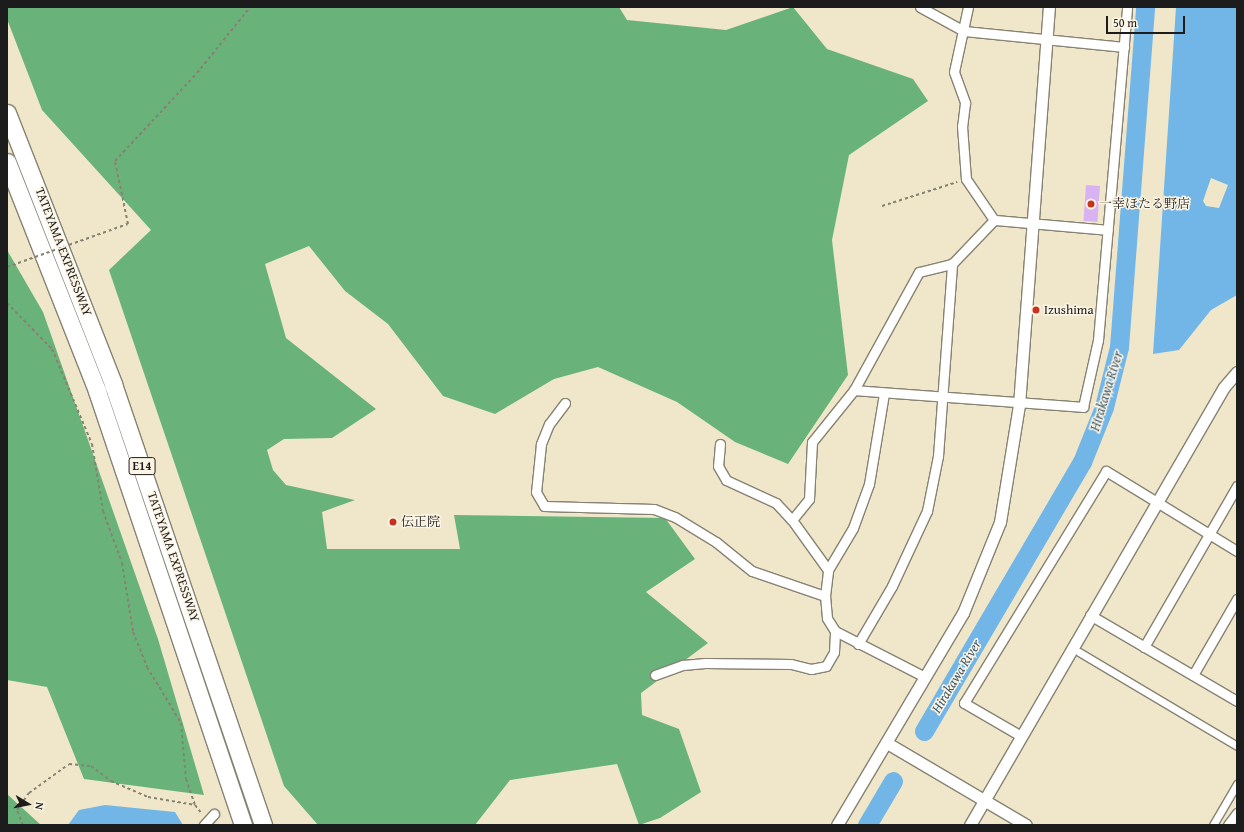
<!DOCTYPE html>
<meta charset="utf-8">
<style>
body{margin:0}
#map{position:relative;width:1244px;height:832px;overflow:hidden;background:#f0e7ca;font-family:"Gentium Book Plus","Noto Serif JP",serif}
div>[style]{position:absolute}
.forest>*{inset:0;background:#69b37b}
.water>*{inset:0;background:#72b6e8}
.river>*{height:19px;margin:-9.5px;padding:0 9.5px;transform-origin:9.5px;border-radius:9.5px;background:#72b6e8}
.building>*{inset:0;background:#d9b2f2;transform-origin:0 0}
.path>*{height:2px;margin-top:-1px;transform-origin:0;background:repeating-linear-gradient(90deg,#868273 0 3px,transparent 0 6px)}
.roads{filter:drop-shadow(1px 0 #868273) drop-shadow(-1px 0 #868273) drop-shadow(0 1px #868273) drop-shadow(0 -1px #868273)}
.pedestrian>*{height:7px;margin:-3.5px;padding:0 3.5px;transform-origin:3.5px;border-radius:3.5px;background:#fff}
.minor>*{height:9px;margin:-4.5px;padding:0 4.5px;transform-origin:4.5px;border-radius:4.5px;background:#fff}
.tertiary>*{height:11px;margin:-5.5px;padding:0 5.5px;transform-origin:5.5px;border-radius:5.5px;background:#fff}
.motorway>*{height:17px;margin:-8.5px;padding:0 8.5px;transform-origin:8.5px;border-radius:8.5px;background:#fff}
.path-bridge>*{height:2px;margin-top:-1px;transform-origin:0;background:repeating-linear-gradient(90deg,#868273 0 3px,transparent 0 6px)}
.dots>*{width:11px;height:11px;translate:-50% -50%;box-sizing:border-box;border:2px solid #fcf5e5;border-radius:50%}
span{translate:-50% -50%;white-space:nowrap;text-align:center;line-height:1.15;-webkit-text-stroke:3px #fcf5e5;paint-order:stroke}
.shield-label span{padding:1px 3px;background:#fcf5e5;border:1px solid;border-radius:3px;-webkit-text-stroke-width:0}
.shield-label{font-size:12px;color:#1c1c1c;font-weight:700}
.poi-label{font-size:13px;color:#1c1c1c}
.left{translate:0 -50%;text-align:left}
.street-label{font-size:13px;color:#1c1c1c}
.water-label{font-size:14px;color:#3e5a6e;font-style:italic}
.frame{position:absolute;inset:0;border:8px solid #1c1c1c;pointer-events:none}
.north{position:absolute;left:8px;top:784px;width:40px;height:40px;-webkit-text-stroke:3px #fcf5e5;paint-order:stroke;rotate:100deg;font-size:11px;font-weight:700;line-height:16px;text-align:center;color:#1c1c1c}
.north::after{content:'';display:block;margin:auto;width:14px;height:18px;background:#1c1c1c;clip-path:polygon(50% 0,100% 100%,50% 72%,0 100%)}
.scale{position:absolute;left:1106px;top:16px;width:79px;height:18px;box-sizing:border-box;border:2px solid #1c1c1c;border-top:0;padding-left:5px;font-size:12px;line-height:14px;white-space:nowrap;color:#1c1c1c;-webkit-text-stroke:3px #fcf5e5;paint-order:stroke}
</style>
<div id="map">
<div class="forest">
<div style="clip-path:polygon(7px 7px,619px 7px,627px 20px,726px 30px,793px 7px,827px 49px,913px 79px,928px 101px,849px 155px,832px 240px,848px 375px,788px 464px,735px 442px,677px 402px,598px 367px,554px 379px,495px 414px,443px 396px,388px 324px,345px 291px,309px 246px,265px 264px,286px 338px,376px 409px,332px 438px,284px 439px,267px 450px,273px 470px,286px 485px,355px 500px,322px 512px,327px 549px,460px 549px,454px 515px,665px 518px,695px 559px,646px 592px,708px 643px,641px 693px,642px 715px,679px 729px,701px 792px,660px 818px,639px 825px,617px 764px,510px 780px,475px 825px,318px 825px,284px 786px,109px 270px,151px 230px,42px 110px,7px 19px)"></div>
<div style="clip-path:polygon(7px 250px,43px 312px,158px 639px,204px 795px,84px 779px,47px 687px,7px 680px)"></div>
<div style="clip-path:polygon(7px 794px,41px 825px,7px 825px)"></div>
</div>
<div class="water">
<div style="clip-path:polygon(evenodd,1176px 7px,1237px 7px,1237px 295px,1211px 310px,1179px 350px,1153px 354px,1176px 7px,1211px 178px,1228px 185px,1219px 208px,1206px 206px,1203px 201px,1211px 178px)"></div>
<div style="clip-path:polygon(105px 805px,175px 812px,183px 825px,68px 825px,79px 810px)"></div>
</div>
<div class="river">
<div style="left:924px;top:731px;width:312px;rotate:-59.6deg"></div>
<div style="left:1082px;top:462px;width:59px;rotate:-68.2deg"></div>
<div style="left:1104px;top:407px;width:62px;rotate:-76deg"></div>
<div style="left:1119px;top:347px;width:341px;rotate:-85.6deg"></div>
<div style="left:867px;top:825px;width:51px;rotate:-59.4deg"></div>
</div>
<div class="building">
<div style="left:1086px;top:185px;width:14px;height:36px;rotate:4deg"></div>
</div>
<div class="path">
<div style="left:882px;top:206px;width:79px;rotate:-17.7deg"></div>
<div style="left:128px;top:224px;width:64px;rotate:-101.7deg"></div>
<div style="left:115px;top:161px;width:120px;rotate:-47deg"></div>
<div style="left:197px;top:73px;width:85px;rotate:-51.2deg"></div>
<div style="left:7px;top:303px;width:64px;rotate:45.6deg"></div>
<div style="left:52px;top:349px;width:103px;rotate:67.2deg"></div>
<div style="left:92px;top:444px;width:68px;rotate:80.7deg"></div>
<div style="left:103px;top:511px;width:55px;rotate:69.9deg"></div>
<div style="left:122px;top:563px;width:70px;rotate:80.9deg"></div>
<div style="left:133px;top:632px;width:38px;rotate:68deg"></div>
<div style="left:147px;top:667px;width:66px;rotate:58.7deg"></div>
<div style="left:181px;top:723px;width:56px;rotate:84.9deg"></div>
<div style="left:186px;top:779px;width:28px;rotate:71deg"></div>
<div style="left:195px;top:805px;width:11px;rotate:52deg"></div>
<div style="left:23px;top:825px;width:16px;rotate:-112deg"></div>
<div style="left:17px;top:810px;width:21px;rotate:-55deg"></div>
<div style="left:29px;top:793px;width:49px;rotate:-35.9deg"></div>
<div style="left:69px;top:764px;width:22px;rotate:5deg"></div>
<div style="left:91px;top:766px;width:25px;rotate:37deg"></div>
<div style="left:111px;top:781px;width:40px;rotate:23.4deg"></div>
<div style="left:148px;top:797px;width:48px;rotate:9.7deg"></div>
</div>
<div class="roads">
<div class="pedestrian">
<div style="left:1079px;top:652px;width:184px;rotate:30.7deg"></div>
<div style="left:1213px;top:825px;width:48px;rotate:-59.7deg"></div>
</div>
<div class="minor">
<div style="left:920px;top:7px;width:50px;rotate:28.6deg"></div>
<div style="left:964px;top:31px;width:161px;rotate:5.7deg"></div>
<div style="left:968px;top:7px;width:66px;rotate:102.2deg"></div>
<div style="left:954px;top:72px;width:33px;rotate:70deg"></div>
<div style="left:965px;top:103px;width:23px;rotate:97deg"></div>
<div style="left:962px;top:126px;width:53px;rotate:85.7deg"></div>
<div style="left:966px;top:179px;width:50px;rotate:55.7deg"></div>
<div style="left:994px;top:220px;width:114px;rotate:5deg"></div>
<div style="left:854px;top:390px;width:230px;rotate:4.2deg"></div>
<div style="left:1083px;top:407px;width:69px;rotate:-77.4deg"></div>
<div style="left:1098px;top:340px;width:334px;rotate:-85deg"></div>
<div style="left:565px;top:403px;width:26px;rotate:127deg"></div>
<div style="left:549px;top:424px;width:22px;rotate:112deg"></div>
<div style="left:541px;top:444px;width:48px;rotate:95.9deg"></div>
<div style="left:536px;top:492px;width:16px;rotate:60deg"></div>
<div style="left:544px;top:506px;width:110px;rotate:1.6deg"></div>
<div style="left:654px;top:509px;width:22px;rotate:21deg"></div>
<div style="left:675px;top:517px;width:48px;rotate:31.4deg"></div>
<div style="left:716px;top:542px;width:46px;rotate:38.9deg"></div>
<div style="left:752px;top:571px;width:77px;rotate:18.9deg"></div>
<div style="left:720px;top:444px;width:22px;rotate:95deg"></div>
<div style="left:718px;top:466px;width:16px;rotate:60deg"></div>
<div style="left:726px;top:480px;width:55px;rotate:24.7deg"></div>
<div style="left:776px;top:503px;width:23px;rotate:47deg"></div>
<div style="left:828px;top:570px;width:49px;rotate:-59.2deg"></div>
<div style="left:853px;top:528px;width:47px;rotate:-70deg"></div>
<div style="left:869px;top:484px;width:92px;rotate:-80.6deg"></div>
<div style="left:1090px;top:615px;width:170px;rotate:30.3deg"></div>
<div style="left:858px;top:644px;width:67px;rotate:-59.6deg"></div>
<div style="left:892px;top:586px;width:83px;rotate:-65deg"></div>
<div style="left:927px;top:511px;width:56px;rotate:-78.7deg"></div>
<div style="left:938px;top:456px;width:193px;rotate:-85.8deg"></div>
<div style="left:1144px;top:647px;width:186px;rotate:-60deg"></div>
<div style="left:655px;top:675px;width:30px;rotate:-20deg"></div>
<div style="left:683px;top:665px;width:22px;rotate:-5deg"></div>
<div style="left:705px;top:663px;width:86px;rotate:0.7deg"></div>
<div style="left:791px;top:664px;width:21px;rotate:14deg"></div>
<div style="left:811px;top:669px;width:15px;rotate:-11deg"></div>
<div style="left:826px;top:666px;width:16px;rotate:-60deg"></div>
<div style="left:834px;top:652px;width:21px;rotate:-87deg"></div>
<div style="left:1193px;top:675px;width:88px;rotate:-59.9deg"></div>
<div style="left:925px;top:677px;width:101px;rotate:-152.9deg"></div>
<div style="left:835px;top:631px;width:15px;rotate:-122deg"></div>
<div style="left:827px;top:618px;width:22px;rotate:-95deg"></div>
<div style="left:825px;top:596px;width:26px;rotate:-83deg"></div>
<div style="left:828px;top:570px;width:62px;rotate:-125.8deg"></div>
<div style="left:792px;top:520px;width:27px;rotate:-51deg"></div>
<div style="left:809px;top:499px;width:57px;rotate:-87deg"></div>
<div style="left:812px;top:442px;width:67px;rotate:-51.1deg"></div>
<div style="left:854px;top:390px;width:135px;rotate:-61.2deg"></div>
<div style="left:919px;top:272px;width:34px;rotate:-14deg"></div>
<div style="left:952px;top:264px;width:61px;rotate:-46.3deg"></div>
<div style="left:1021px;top:736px;width:66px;rotate:-149.9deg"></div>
<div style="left:964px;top:703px;width:272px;rotate:-58.5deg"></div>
<div style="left:1106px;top:471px;width:153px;rotate:31.4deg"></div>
<div style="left:204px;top:825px;width:15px;rotate:-48deg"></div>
<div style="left:1228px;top:825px;width:15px;rotate:-53deg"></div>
</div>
<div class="tertiary">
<div style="left:887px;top:743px;width:161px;rotate:30.5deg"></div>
<div style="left:837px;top:825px;width:247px;rotate:-59.3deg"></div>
<div style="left:963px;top:613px;width:98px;rotate:-67.9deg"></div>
<div style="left:1000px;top:522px;width:119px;rotate:-80.8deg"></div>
<div style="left:1019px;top:405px;width:399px;rotate:-85.7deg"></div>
<div style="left:970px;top:825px;width:506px;rotate:-59.89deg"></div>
<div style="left:1224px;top:387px;width:20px;rotate:-49deg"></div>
</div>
<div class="motorway">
<div style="left:7px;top:113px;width:291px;rotate:68.6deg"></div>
<div style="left:113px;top:384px;width:466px;rotate:71.2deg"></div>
<div style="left:7px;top:162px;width:246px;rotate:68.5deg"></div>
<div style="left:97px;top:391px;width:458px;rotate:71.4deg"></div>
</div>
</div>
<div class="path-bridge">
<div style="left:7px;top:267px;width:128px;rotate:-19.6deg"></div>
</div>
<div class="dots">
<div style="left:1091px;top:204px;background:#c8321e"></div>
<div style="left:1036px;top:310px;background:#c8321e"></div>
<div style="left:393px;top:522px;background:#c8321e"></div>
</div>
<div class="shield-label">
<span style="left:142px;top:466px">E14</span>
</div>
<div class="poi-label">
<span class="left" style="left:1099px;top:204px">一幸ほたる野店</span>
<span class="left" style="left:1044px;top:310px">Izushima</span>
<span class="left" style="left:401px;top:522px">伝正院</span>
</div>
<div class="street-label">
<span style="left:63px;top:252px;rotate:69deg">TATEYAMA EXPRESSWAY</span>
<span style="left:173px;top:557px;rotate:71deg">TATEYAMA EXPRESSWAY</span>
</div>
<div class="water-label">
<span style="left:1106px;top:391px;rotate:-73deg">Hirakawa River</span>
<span style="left:956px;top:676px;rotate:-59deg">Hirakawa River</span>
</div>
<div class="frame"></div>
<div class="north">N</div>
<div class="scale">50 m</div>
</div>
